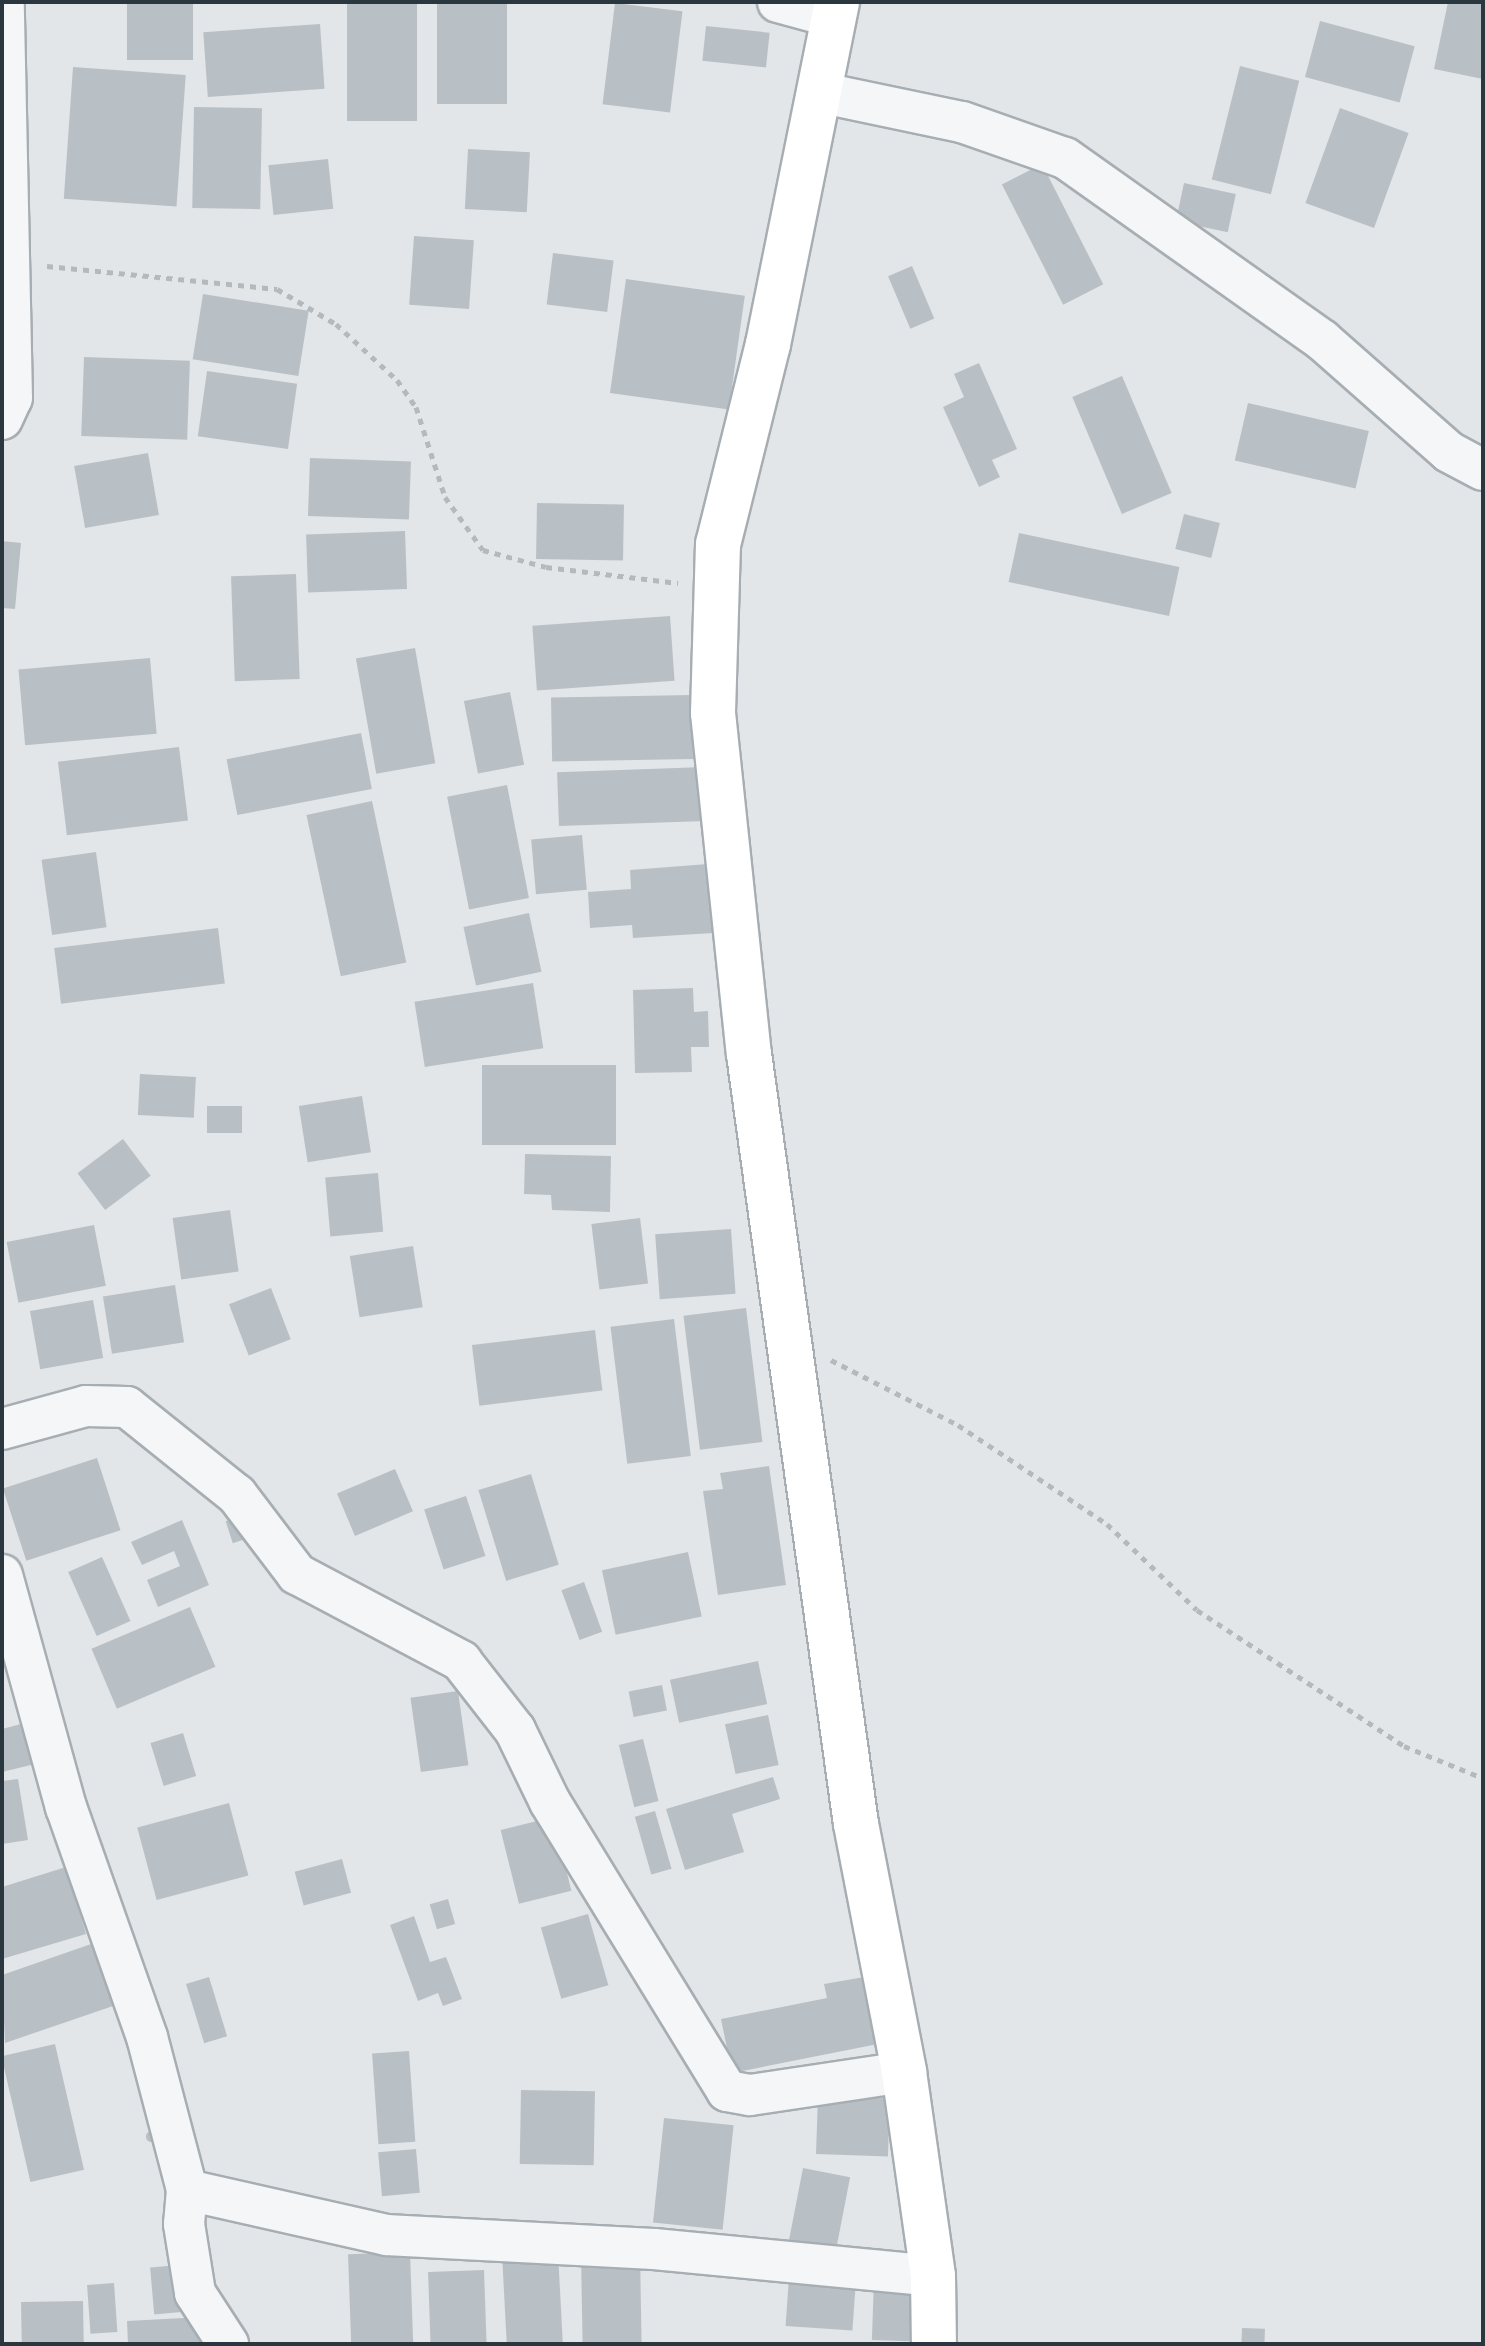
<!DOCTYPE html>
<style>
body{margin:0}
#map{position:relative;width:1485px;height:2346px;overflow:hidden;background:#e2e6e9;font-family:Karla,sans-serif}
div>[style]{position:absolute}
.building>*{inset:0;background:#b9c0c5;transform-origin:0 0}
.round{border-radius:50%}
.path>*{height:5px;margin-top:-2.5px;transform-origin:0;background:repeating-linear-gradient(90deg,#b4b9bc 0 6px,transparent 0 12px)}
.roads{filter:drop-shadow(2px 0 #a7aeb3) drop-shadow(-2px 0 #a7aeb3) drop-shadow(0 2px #a7aeb3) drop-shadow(0 -2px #a7aeb3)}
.street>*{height:40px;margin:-20px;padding:0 20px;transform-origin:20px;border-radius:20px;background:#f4f6f7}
.secondary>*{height:44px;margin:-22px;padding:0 22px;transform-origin:22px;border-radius:22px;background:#fff}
span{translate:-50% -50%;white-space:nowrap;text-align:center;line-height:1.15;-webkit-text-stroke:6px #f1f4f6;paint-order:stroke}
.frame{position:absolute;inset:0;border:4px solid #2b373f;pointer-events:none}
</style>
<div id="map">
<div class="building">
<div style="left:127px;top:2px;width:66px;height:58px"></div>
<div style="left:347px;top:2px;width:70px;height:119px"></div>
<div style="left:437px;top:2px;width:70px;height:102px"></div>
<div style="clip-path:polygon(1448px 2px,1483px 2px,1483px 79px,1434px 69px)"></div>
<div style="left:615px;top:3px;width:68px;height:102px;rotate:7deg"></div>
<div style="left:1320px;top:21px;width:98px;height:58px;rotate:15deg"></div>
<div style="left:320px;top:24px;width:65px;height:117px;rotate:86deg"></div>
<div style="left:706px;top:26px;width:64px;height:35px;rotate:6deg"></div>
<div style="left:1240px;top:66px;width:61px;height:117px;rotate:14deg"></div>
<div style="left:73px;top:67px;width:113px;height:132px;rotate:4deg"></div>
<div style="left:194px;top:107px;width:68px;height:101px;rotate:1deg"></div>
<div style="left:1340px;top:108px;width:73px;height:101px;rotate:20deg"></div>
<div style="left:468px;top:149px;width:62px;height:60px;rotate:3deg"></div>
<div style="left:328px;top:159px;width:50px;height:60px;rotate:84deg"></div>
<div style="left:1042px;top:164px;width:135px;height:45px;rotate:63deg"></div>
<div style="left:1184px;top:183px;width:53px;height:39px;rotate:12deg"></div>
<div style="left:414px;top:236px;width:60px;height:69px;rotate:4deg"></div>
<div style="left:553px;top:253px;width:61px;height:52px;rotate:7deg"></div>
<div style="left:912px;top:266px;width:57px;height:26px;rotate:67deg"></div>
<div style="left:626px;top:279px;width:120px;height:115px;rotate:8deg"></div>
<div style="left:203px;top:294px;width:107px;height:66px;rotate:9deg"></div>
<div style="left:84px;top:357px;width:106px;height:79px;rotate:2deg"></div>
<div style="clip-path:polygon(979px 363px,1017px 449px,992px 460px,1000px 477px,979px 487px,943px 407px,964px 397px,954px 374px)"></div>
<div style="left:207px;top:371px;width:91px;height:66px;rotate:8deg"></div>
<div style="left:1122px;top:376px;width:127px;height:54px;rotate:67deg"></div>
<div style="left:1248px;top:403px;width:124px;height:59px;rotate:13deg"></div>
<div style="left:148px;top:453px;width:63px;height:75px;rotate:80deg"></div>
<div style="left:310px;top:458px;width:101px;height:58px;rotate:2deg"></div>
<div style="left:537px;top:503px;width:87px;height:56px;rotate:1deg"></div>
<div style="left:1184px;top:514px;width:37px;height:36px;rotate:14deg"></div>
<div style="left:405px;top:531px;width:58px;height:99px;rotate:88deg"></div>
<div style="left:1019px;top:533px;width:164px;height:50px;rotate:12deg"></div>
<div style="clip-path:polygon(2px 541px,21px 543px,15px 609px,2px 608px)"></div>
<div style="left:296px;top:574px;width:105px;height:65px;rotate:88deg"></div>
<div style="left:670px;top:616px;width:65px;height:138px;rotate:86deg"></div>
<div style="left:415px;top:648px;width:117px;height:60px;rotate:80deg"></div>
<div style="left:150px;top:658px;width:76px;height:132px;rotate:85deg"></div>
<div style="left:510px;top:692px;width:74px;height:47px;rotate:79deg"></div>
<div style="left:692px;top:695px;width:64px;height:141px;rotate:89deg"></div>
<div style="left:361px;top:733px;width:57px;height:137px;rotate:79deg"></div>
<div style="left:179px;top:747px;width:74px;height:122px;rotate:83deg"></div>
<div style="left:704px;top:767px;width:54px;height:147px;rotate:88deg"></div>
<div style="left:507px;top:785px;width:115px;height:61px;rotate:79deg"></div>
<div style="left:372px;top:801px;width:165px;height:67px;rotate:78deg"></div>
<div style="left:582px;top:835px;width:55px;height:51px;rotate:85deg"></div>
<div style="left:96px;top:852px;width:76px;height:55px;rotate:82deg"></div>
<div style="clip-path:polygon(708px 864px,713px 933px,633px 938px,632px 925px,590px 928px,588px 892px,631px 889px,630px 870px)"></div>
<div style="left:529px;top:913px;width:60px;height:67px;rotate:78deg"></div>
<div style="left:218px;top:928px;width:56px;height:165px;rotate:83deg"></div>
<div style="left:533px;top:983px;width:66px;height:120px;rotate:81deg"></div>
<div style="clip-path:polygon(693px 988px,694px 1012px,708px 1011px,709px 1047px,691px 1047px,692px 1072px,635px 1073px,633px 990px)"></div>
<div style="left:482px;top:1065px;width:134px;height:80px"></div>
<div style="left:140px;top:1074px;width:56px;height:41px;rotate:3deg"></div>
<div style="left:362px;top:1096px;width:57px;height:64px;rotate:81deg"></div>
<div style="left:207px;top:1106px;width:35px;height:27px"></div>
<div style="left:123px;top:1139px;width:46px;height:57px;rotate:53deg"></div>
<div style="clip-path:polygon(525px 1154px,611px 1156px,610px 1212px,552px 1210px,551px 1195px,524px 1194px)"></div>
<div style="left:378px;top:1173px;width:59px;height:53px;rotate:85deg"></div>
<div style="left:230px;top:1210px;width:62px;height:58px;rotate:82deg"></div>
<div style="left:640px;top:1218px;width:66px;height:49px;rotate:83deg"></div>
<div style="left:94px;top:1225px;width:62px;height:89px;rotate:79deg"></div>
<div style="left:731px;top:1229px;width:65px;height:76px;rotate:86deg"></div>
<div style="left:413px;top:1246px;width:62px;height:64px;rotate:81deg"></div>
<div style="left:175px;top:1285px;width:58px;height:73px;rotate:81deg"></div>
<div style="left:271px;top:1288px;width:55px;height:45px;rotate:69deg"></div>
<div style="left:93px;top:1300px;width:59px;height:64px;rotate:80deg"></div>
<div style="left:746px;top:1308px;width:135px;height:63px;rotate:83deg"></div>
<div style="left:674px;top:1319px;width:138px;height:64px;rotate:83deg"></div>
<div style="left:595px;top:1330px;width:61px;height:124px;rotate:83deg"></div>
<div style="left:97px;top:1458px;width:76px;height:99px;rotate:72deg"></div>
<div style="clip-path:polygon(769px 1466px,786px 1585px,718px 1595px,703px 1491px,723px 1489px,720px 1473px)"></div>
<div style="left:395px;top:1469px;width:46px;height:63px;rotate:67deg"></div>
<div style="left:531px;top:1474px;width:95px;height:55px;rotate:73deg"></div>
<div style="left:466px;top:1496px;width:63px;height:44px;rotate:72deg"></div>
<div style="left:239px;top:1517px;width:23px;height:14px;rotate:72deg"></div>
<div style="clip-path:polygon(182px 1520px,209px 1585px,158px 1607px,147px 1580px,180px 1566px,174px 1551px,142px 1565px,131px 1542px)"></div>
<div style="left:688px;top:1552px;width:66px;height:88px;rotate:78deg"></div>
<div style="left:102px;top:1557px;width:70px;height:37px;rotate:66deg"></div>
<div style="left:584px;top:1582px;width:53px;height:24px;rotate:70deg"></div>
<div style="left:190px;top:1607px;width:65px;height:107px;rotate:67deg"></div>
<div style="left:758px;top:1661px;width:44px;height:90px;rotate:78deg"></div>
<div style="left:662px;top:1685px;width:26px;height:34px;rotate:79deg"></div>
<div style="left:458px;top:1691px;width:75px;height:48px;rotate:82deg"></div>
<div style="left:768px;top:1715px;width:51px;height:44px;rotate:78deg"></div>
<div style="clip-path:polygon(25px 1723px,35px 1764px,2px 1772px,2px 1729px)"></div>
<div style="left:183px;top:1733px;width:45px;height:34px;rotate:73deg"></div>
<div style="left:643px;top:1739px;width:64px;height:25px;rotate:76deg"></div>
<div style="clip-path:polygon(773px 1777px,780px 1799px,732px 1814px,744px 1852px,685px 1870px,666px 1809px)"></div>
<div style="clip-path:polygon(18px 1779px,28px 1840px,2px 1844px,2px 1781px)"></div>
<div style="left:229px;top:1803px;width:75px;height:95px;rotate:75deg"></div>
<div style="left:655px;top:1811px;width:60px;height:21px;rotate:74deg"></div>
<div style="left:553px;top:1817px;width:76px;height:54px;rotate:76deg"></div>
<div style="left:342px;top:1859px;width:35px;height:49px;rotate:75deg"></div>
<div style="clip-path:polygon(66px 1867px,86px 1934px,2px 1959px,2px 1887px)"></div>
<div style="left:448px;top:1899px;width:26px;height:19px;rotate:74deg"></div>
<div style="left:588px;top:1914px;width:74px;height:49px;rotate:74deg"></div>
<div style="clip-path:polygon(414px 1916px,430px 1962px,446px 1957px,462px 1999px,443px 2006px,438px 1993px,418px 2001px,390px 1925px)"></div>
<div style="clip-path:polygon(94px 1943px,116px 2005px,5px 2043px,2px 1975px)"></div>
<div style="clip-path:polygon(870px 1976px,883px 2043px,732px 2073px,721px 2019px,827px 1998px,824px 1984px)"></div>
<div style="left:209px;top:1977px;width:62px;height:24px;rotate:73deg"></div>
<div style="left:55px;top:2044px;width:129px;height:55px;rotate:77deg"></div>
<div style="left:409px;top:2051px;width:91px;height:37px;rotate:86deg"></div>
<div style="left:521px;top:2090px;width:74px;height:74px;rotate:1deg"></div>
<div style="left:818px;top:2096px;width:72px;height:58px;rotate:2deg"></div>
<div style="left:664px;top:2118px;width:70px;height:105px;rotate:6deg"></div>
<div class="round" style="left:145.5px;top:2130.5px;width:11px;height:11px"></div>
<div style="left:416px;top:2149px;width:44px;height:38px;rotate:85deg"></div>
<div style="left:803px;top:2168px;width:48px;height:80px;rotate:11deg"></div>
<div style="left:410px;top:2252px;width:92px;height:62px;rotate:88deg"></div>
<div style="left:558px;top:2252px;width:92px;height:56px;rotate:87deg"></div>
<div style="left:640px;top:2253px;width:91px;height:59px;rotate:89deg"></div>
<div style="left:180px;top:2265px;width:47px;height:30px;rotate:85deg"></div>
<div style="left:484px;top:2270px;width:74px;height:56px;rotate:88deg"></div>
<div style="left:789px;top:2277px;width:67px;height:49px;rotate:4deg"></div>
<div style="left:874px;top:2279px;width:46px;height:61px;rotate:2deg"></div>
<div style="left:114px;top:2283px;width:49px;height:27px;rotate:86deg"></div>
<div style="left:83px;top:2301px;width:43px;height:62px;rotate:89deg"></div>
<div style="clip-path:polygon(202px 2317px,203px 2344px,128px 2344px,127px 2321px)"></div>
<div style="left:1242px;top:2328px;width:23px;height:16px;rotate:2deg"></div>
</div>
<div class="path">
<div style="left:47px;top:266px;width:231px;rotate:5.7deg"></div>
<div style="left:277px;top:289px;width:69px;rotate:30.7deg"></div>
<div style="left:336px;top:324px;width:83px;rotate:42.6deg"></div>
<div style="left:397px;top:380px;width:33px;rotate:55deg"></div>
<div style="left:416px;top:407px;width:95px;rotate:72.1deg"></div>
<div style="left:445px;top:497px;width:65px;rotate:54.4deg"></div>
<div style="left:483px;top:550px;width:65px;rotate:15.1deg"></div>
<div style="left:546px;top:567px;width:133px;rotate:6.9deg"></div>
<div style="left:831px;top:1360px;width:143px;rotate:27.1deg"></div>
<div style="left:958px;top:1425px;width:179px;rotate:33.6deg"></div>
<div style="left:1107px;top:1524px;width:124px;rotate:43.7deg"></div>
<div style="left:1197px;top:1610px;width:248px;rotate:33.3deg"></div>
<div style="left:1404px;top:1746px;width:85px;rotate:22.1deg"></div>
</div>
<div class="roads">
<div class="street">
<div style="left:778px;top:2px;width:57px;rotate:15.3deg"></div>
<div style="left:818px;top:92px;width:147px;rotate:11.8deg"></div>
<div style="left:962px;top:122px;width:109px;rotate:19.3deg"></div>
<div style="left:1065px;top:158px;width:315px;rotate:35.3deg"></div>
<div style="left:1322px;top:340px;width:169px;rotate:41.4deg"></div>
<div style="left:1449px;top:452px;width:38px;rotate:28deg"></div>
<div style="left:2px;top:419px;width:23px;rotate:-65deg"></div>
<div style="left:12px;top:398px;width:396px;rotate:-91.2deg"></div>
<div style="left:2px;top:1429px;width:87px;rotate:-15.3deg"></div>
<div style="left:86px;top:1406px;width:41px;rotate:1.4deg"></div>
<div style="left:127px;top:1407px;width:141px;rotate:38.7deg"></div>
<div style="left:237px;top:1495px;width:99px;rotate:52.8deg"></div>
<div style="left:297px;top:1574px;width:186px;rotate:27.9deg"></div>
<div style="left:461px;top:1661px;width:88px;rotate:52deg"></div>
<div style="left:515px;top:1730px;width:80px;rotate:64.1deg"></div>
<div style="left:550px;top:1802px;width:339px;rotate:58.5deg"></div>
<div style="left:727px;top:2091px;width:23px;rotate:10deg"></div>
<div style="left:750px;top:2095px;width:156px;rotate:-8.5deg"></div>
<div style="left:2px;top:1575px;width:241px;rotate:74.6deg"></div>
<div style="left:66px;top:1807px;width:244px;rotate:70.6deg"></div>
<div style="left:147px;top:2037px;width:158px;rotate:75.3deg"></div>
<div style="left:187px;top:2190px;width:34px;rotate:95deg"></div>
<div style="left:184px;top:2224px;width:70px;rotate:80.9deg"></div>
<div style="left:195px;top:2293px;width:61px;rotate:57.1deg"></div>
<div style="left:187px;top:2190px;width:204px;rotate:12.7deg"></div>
<div style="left:386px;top:2235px;width:268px;rotate:3deg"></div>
<div style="left:654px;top:2249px;width:280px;rotate:5.5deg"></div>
</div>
<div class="secondary">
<div style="left:837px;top:2px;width:349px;rotate:101.4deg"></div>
<div style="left:768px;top:344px;width:206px;rotate:104deg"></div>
<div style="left:718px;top:544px;width:169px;rotate:91.7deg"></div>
<div style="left:713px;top:713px;width:343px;rotate:84deg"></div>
<div style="left:749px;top:1054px;width:777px;rotate:82.09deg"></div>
<div style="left:856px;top:1824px;width:253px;rotate:79deg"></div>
<div style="left:904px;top:2072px;width:206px;rotate:81.9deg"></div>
<div style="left:933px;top:2276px;width:68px;rotate:89.2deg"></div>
</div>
</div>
<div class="frame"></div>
</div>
